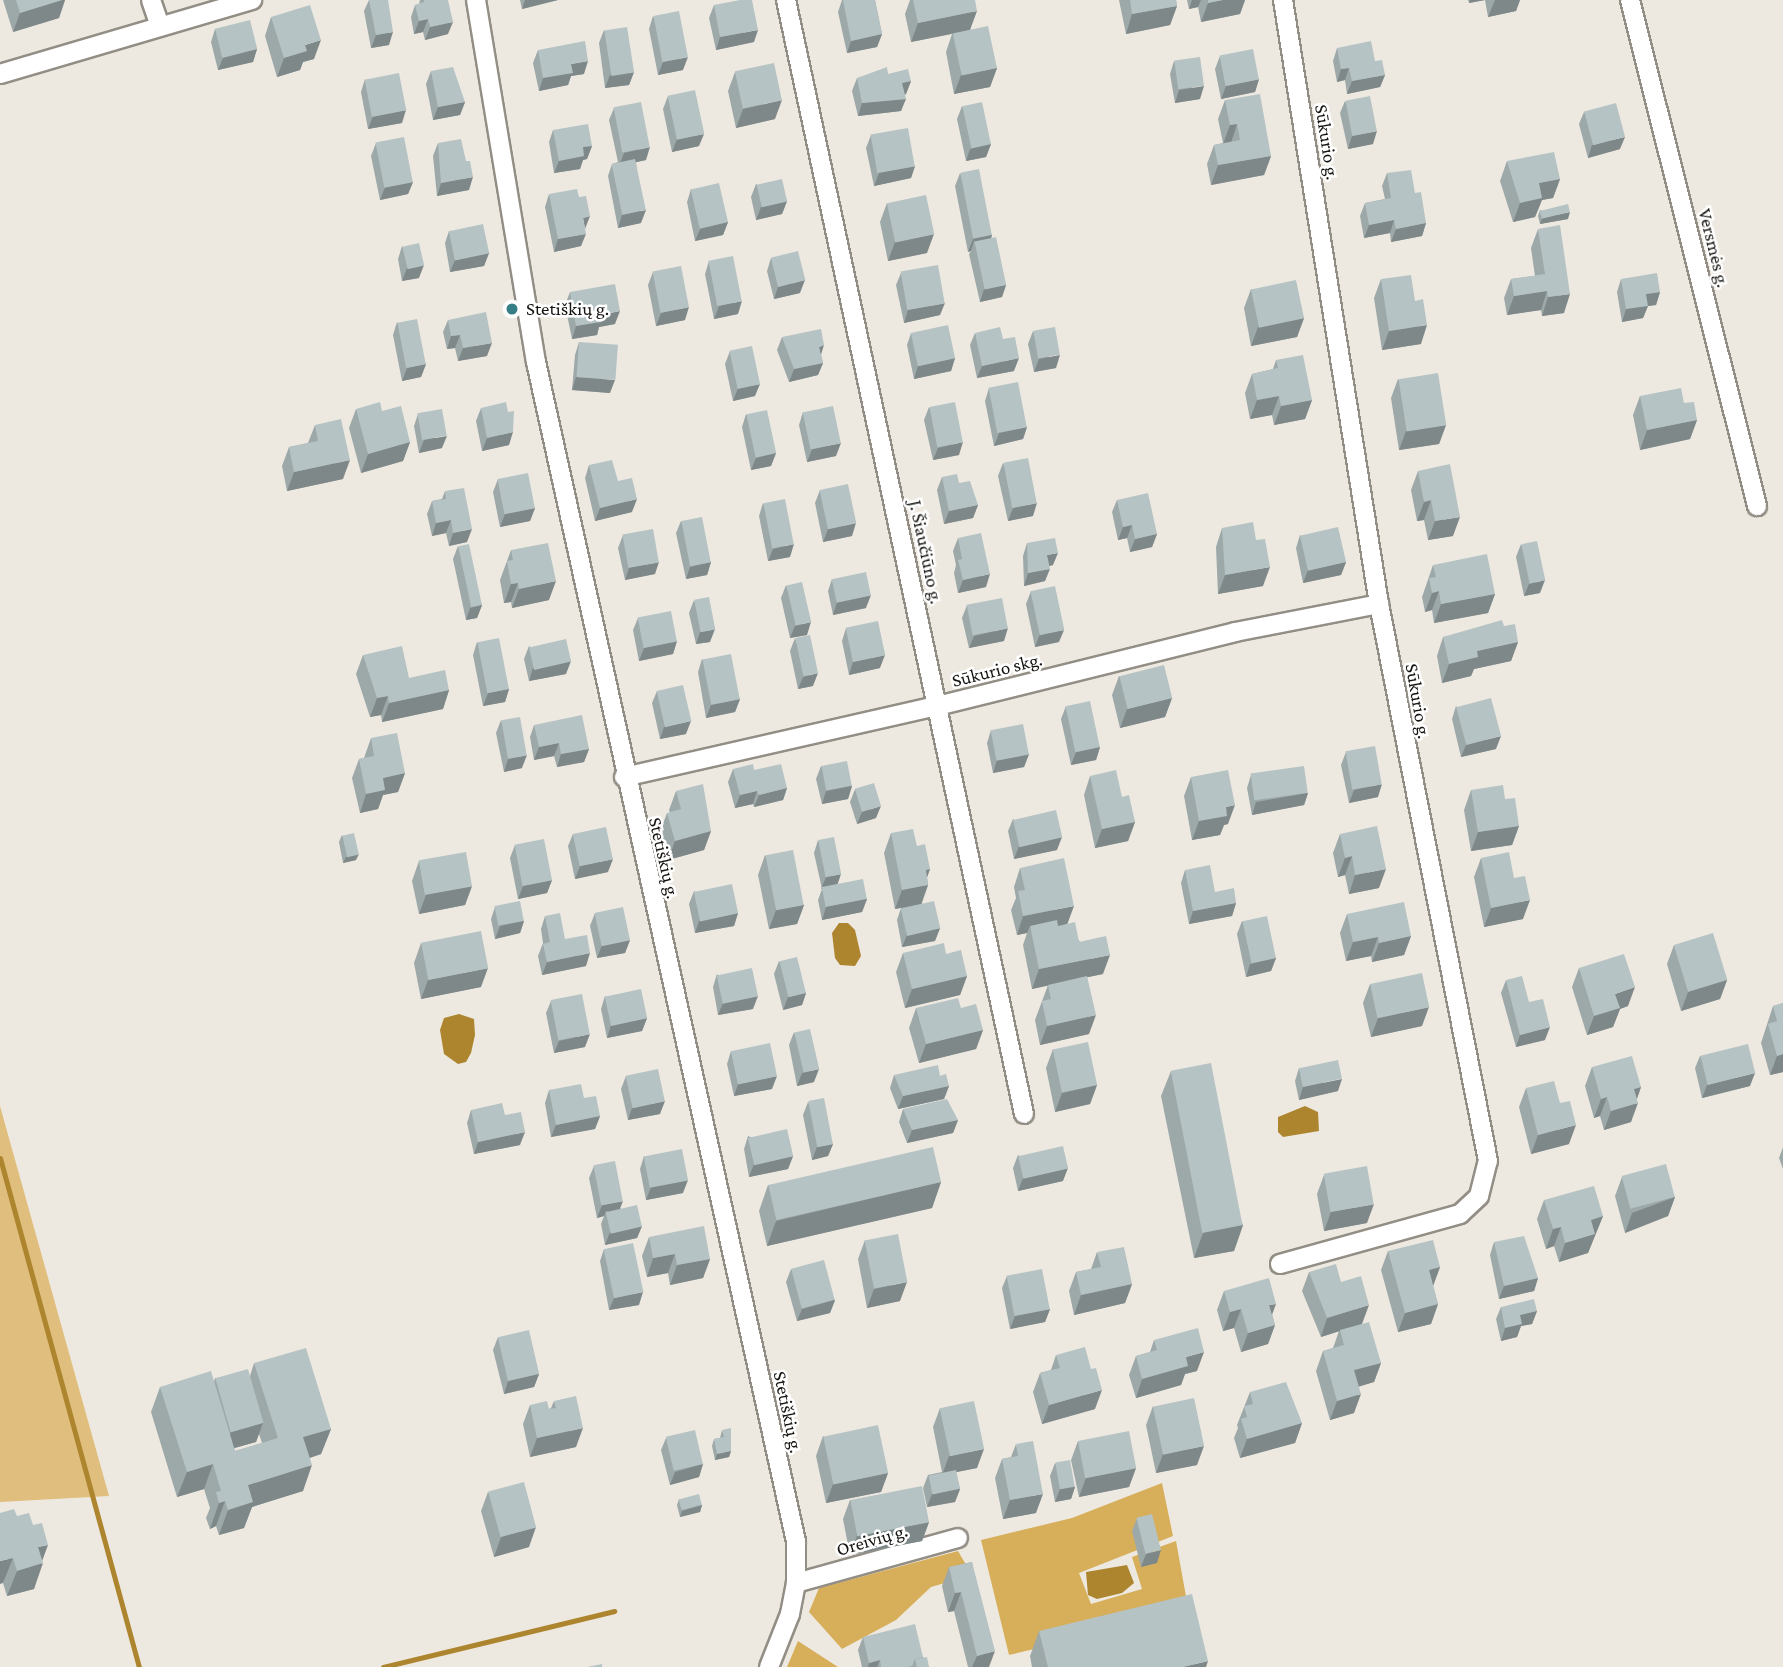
<!DOCTYPE html>
<meta charset="utf-8">
<style>
body{margin:0}
#map{position:relative;width:1783px;height:1667px;overflow:hidden;background:#eee9e0;font-family:"Crimson Pro",serif}
div>[style]{position:absolute}
.green>*{inset:0;background:#e0be7d}
.forest>*{inset:0;background:#d7ae5a}
.water>*{inset:0;background:#ad852f}
.stream>*{height:5px;margin:-2.5px;padding:0 2.5px;transform-origin:2.5px;border-radius:2.5px;background:#ad852f}
.roads{filter:drop-shadow(2px 0 #938e85) drop-shadow(-2px 0 #938e85) drop-shadow(0 2px #938e85) drop-shadow(0 -2px #938e85)}
.street>*{height:18px;margin:-9px;padding:0 9px;transform-origin:9px;border-radius:9px;background:#fff}
.wall>*{inset:0;background:#9da8a9}
.shaded-wall>*{inset:0;background:#7f8889}
.building>*{inset:0;background:#b6c3c4;transform-origin:0 0}
.dots>*{width:19px;height:19px;translate:-50% -50%;box-sizing:border-box;border:4px solid #fff;border-radius:50%}
span{translate:-50% -50%;white-space:nowrap;text-align:center;line-height:1.15;-webkit-text-stroke:5px #fff;paint-order:stroke}
.street-label{font-size:19px;color:#161411}
.poi-label{font-size:19px;color:#161411}
.left{translate:0 -50%;text-align:left}
</style>
<div id="map">
<div class="green">
<div style="clip-path:polygon(0 1106px,109px 1496px,0 1502px)"></div>
</div>
<div class="forest">
<div style="clip-path:polygon(1162px 1483px,1173px 1536px,1079px 1573px,1091px 1604px,1142px 1589px,1132px 1557px,1176px 1541px,1189px 1613px,1009px 1655px,981px 1540px,1072px 1518px)"></div>
<div style="clip-path:polygon(958px 1551px,972px 1575px,931px 1587px,896px 1620px,842px 1649px,809px 1612px,819px 1588px)"></div>
<div style="clip-path:polygon(798px 1641px,838px 1667px,787px 1667px)"></div>
</div>
<div class="water">
<div style="clip-path:polygon(839px 923px,848px 923px,855px 930px,861px 956px,855px 966px,840px 965px,835px 958px,832px 933px)"></div>
<div style="clip-path:polygon(459px 1014px,474px 1019px,475px 1035px,471px 1053px,466px 1062px,458px 1064px,444px 1054px,440px 1030px,444px 1018px)"></div>
<div style="clip-path:polygon(1305px 1106px,1318px 1112px,1319px 1131px,1283px 1137px,1278px 1132px,1278px 1117px)"></div>
<div style="clip-path:polygon(1127px 1565px,1134px 1583px,1122px 1593px,1097px 1599px,1088px 1595px,1086px 1572px)"></div>
</div>
<div class="stream">
<div style="left:0;top:1158px;width:528px;rotate:74.73deg"></div>
<div style="left:383px;top:1667px;width:238px;rotate:-13.6deg"></div>
</div>
<div class="roads">
<div class="street">
<div style="left:151px;top:0;width:28px;rotate:71deg"></div>
<div style="left:476px;top:0;width:367px;rotate:80.6deg"></div>
<div style="left:536px;top:362px;width:1208px;rotate:77.57deg"></div>
<div style="left:796px;top:1542px;width:41px;rotate:90deg"></div>
<div style="left:796px;top:1583px;width:32px;rotate:101deg"></div>
<div style="left:790px;top:1614px;width:57px;rotate:111.6deg"></div>
<div style="left:786px;top:0;width:1139px;rotate:77.94deg"></div>
<div style="left:1630px;top:0;width:522px;rotate:75.91deg"></div>
<div style="left:0;top:74px;width:263px;rotate:-16.4deg"></div>
<div style="left:624px;top:777px;width:321px;rotate:-12.8deg"></div>
<div style="left:937px;top:706px;width:307px;rotate:-13.9deg"></div>
<div style="left:1235px;top:632px;width:147px;rotate:-11deg"></div>
<div style="left:1280px;top:1264px;width:187px;rotate:-15.5deg"></div>
<div style="left:1460px;top:1214px;width:26px;rotate:-43deg"></div>
<div style="left:1479px;top:1196px;width:36px;rotate:-76deg"></div>
<div style="left:1488px;top:1161px;width:568px;rotate:-101.07deg"></div>
<div style="left:1379px;top:604px;width:612px;rotate:-99.03deg"></div>
<div style="left:796px;top:1583px;width:168px;rotate:-15.5deg"></div>
</div>
</div>
<div class="wall">
<div style="clip-path:polygon(3px 0,65px 0,59px 18px,13px 32px)"></div>
<div style="clip-path:polygon(369px 0,388px 0,389px 45px,371px 48px,364px 11px)"></div>
<div style="clip-path:polygon(420px 0,448px 0,448px 34px,425px 40px,423px 32px,414px 34px,411px 17px,415px 5px,419px 4px)"></div>
<div style="clip-path:polygon(520px 0,558px 0,522px 9px)"></div>
<div style="clip-path:polygon(842px 0,875px 0,882px 34px,877px 47px,847px 53px,838px 12px)"></div>
<div style="clip-path:polygon(910px 0,975px 0,970px 29px,997px 68px,990px 87px,954px 94px,946px 52px,952px 34px,911px 42px,905px 14px)"></div>
<div style="clip-path:polygon(1119px 0,1176px 0,1177px 6px,1170px 25px,1126px 34px)"></div>
<div style="clip-path:polygon(1187px 0,1245px 0,1240px 14px,1201px 22px,1198px 7px,1189px 9px)"></div>
<div style="clip-path:polygon(1468px 0,1520px 0,1516px 11px,1488px 17px,1485px 0,1469px 3px)"></div>
<div style="clip-path:polygon(714px 5px,754px 42px,716px 50px,709px 18px)"></div>
<div style="clip-path:polygon(653px 16px,683px 70px,658px 75px,649px 29px)"></div>
<div style="clip-path:polygon(271px 17px,314px 59px,303px 62px,300px 70px,277px 77px,265px 36px)"></div>
<div style="clip-path:polygon(215px 29px,257px 49px,253px 62px,218px 70px,211px 42px)"></div>
<div style="clip-path:polygon(604px 30px,634px 72px,629px 85px,605px 88px,599px 43px)"></div>
<div style="clip-path:polygon(1337px 48px,1375px 61px,1385px 75px,1380px 87px,1347px 94px,1345px 80px,1337px 82px,1333px 61px)"></div>
<div style="clip-path:polygon(538px 50px,584px 74px,571px 76px,568px 85px,539px 91px,533px 63px)"></div>
<div style="clip-path:polygon(1220px 56px,1259px 79px,1255px 92px,1221px 99px,1215px 69px)"></div>
<div style="clip-path:polygon(1174px 61px,1200px 99px,1175px 103px,1170px 74px)"></div>
<div style="clip-path:polygon(431px 71px,465px 102px,460px 115px,433px 120px,426px 84px)"></div>
<div style="clip-path:polygon(735px 72px,775px 119px,736px 128px,728px 91px)"></div>
<div style="clip-path:polygon(888px 74px,911px 81px,906px 94px,905px 95px,901px 111px,858px 116px,852px 91px,857px 78px)"></div>
<div style="clip-path:polygon(365px 79px,402px 123px,368px 129px,361px 92px)"></div>
<div style="clip-path:polygon(668px 96px,699px 146px,672px 152px,663px 109px)"></div>
<div style="clip-path:polygon(1225px 100px,1271px 156px,1264px 175px,1211px 185px,1207px 164px,1214px 145px,1223px 143px,1218px 119px)"></div>
<div style="clip-path:polygon(1345px 101px,1373px 144px,1348px 149px,1340px 113px)"></div>
<div style="clip-path:polygon(962px 106px,991px 144px,986px 157px,966px 161px,957px 119px)"></div>
<div style="clip-path:polygon(614px 108px,646px 160px,636px 162px,641px 223px,618px 228px,608px 176px,612px 164px,618px 162px,609px 120px)"></div>
<div style="clip-path:polygon(1584px 112px,1620px 149px,1588px 158px,1579px 124px)"></div>
<div style="clip-path:polygon(553px 130px,592px 146px,587px 159px,583px 160px,580px 169px,554px 173px,549px 142px)"></div>
<div style="clip-path:polygon(871px 135px,915px 166px,911px 178px,874px 186px,866px 148px)"></div>
<div style="clip-path:polygon(376px 143px,413px 182px,408px 194px,380px 200px,371px 156px)"></div>
<div style="clip-path:polygon(438px 143px,469px 190px,437px 196px,433px 156px)"></div>
<div style="clip-path:polygon(1507px 161px,1560px 179px,1553px 198px,1542px 200px,1535px 217px,1513px 222px,1500px 181px)"></div>
<div style="clip-path:polygon(960px 173px,992px 235px,991px 238px,1006px 285px,1002px 297px,980px 302px,969px 254px,971px 251px,968px 252px,955px 186px)"></div>
<div style="clip-path:polygon(1387px 173px,1415px 193px,1426px 223px,1422px 236px,1391px 242px,1390px 233px,1364px 238px,1360px 216px,1365px 203px,1385px 199px,1382px 186px)"></div>
<div style="clip-path:polygon(756px 184px,787px 201px,782px 214px,756px 220px,751px 197px)"></div>
<div style="clip-path:polygon(691px 189px,728px 222px,723px 235px,695px 241px,687px 202px)"></div>
<div style="clip-path:polygon(549px 194px,585px 229px,581px 246px,554px 252px,545px 207px)"></div>
<div style="clip-path:polygon(887px 203px,927px 253px,888px 261px,880px 222px)"></div>
<div style="clip-path:polygon(1540px 210px,1568px 219px,1540px 224px,1538px 216px)"></div>
<div style="clip-path:polygon(1538px 229px,1564px 313px,1542px 316px,1541px 310px,1507px 315px,1504px 298px,1511px 279px,1535px 276px,1531px 248px)"></div>
<div style="clip-path:polygon(449px 231px,489px 253px,484px 266px,450px 272px,445px 243px)"></div>
<div style="clip-path:polygon(402px 246px,419px 278px,402px 281px,398px 259px)"></div>
<div style="clip-path:polygon(771px 258px,800px 293px,774px 299px,767px 271px)"></div>
<div style="clip-path:polygon(709px 261px,738px 314px,714px 319px,705px 274px)"></div>
<div style="clip-path:polygon(653px 272px,685px 320px,656px 326px,648px 285px)"></div>
<div style="clip-path:polygon(901px 273px,940px 315px,904px 323px,896px 285px)"></div>
<div style="clip-path:polygon(1381px 279px,1415px 301px,1421px 344px,1382px 350px,1374px 298px)"></div>
<div style="clip-path:polygon(1621px 279px,1660px 292px,1656px 305px,1648px 306px,1643px 318px,1622px 322px,1617px 292px)"></div>
<div style="clip-path:polygon(1251px 289px,1304px 318px,1297px 337px,1251px 346px,1244px 308px)"></div>
<div style="clip-path:polygon(570px 292px,615px 324px,599px 327px,597px 335px,572px 339px,565px 305px)"></div>
<div style="clip-path:polygon(448px 320px,487px 356px,458px 361px,455px 348px,447px 349px,443px 332px)"></div>
<div style="clip-path:polygon(397px 322px,426px 364px,421px 377px,402px 381px,393px 335px)"></div>
<div style="clip-path:polygon(1033px 331px,1056px 368px,1034px 372px,1028px 344px)"></div>
<div style="clip-path:polygon(911px 333px,955px 358px,951px 371px,914px 379px,907px 345px)"></div>
<div style="clip-path:polygon(975px 333px,1014px 371px,977px 378px,970px 345px)"></div>
<div style="clip-path:polygon(782px 337px,821px 355px,823px 363px,818px 375px,789px 382px,777px 350px)"></div>
<div style="clip-path:polygon(579px 342px,610px 393px,572px 390px,575px 355px)"></div>
<div style="clip-path:polygon(730px 351px,755px 396px,733px 401px,725px 364px)"></div>
<div style="clip-path:polygon(1276px 360px,1312px 400px,1305px 419px,1274px 425px,1272px 415px,1250px 419px,1245px 393px,1252px 374px,1273px 369px)"></div>
<div style="clip-path:polygon(1398px 379px,1446px 425px,1439px 444px,1399px 450px,1391px 398px)"></div>
<div style="clip-path:polygon(989px 388px,1027px 427px,1023px 439px,994px 446px,985px 401px)"></div>
<div style="clip-path:polygon(1640px 396px,1684px 403px,1697px 420px,1690px 439px,1640px 450px,1633px 415px)"></div>
<div style="clip-path:polygon(929px 407px,959px 455px,933px 460px,924px 420px)"></div>
<div style="clip-path:polygon(481px 408px,509px 445px,482px 451px,476px 421px)"></div>
<div style="clip-path:polygon(356px 409px,382px 411px,410px 442px,403px 461px,361px 473px,349px 428px)"></div>
<div style="clip-path:polygon(803px 412px,836px 456px,807px 462px,799px 425px)"></div>
<div style="clip-path:polygon(418px 414px,442px 448px,419px 453px,414px 426px)"></div>
<div style="clip-path:polygon(746px 414px,776px 453px,771px 466px,751px 470px,742px 427px)"></div>
<div style="clip-path:polygon(315px 425px,343px 479px,287px 491px,282px 466px,289px 447px,308px 443px)"></div>
<div style="clip-path:polygon(1003px 463px,1033px 516px,1008px 521px,998px 476px)"></div>
<div style="clip-path:polygon(589px 465px,618px 481px,632px 512px,595px 521px,585px 478px)"></div>
<div style="clip-path:polygon(1418px 471px,1453px 536px,1428px 540px,1424px 520px,1417px 521px,1411px 490px)"></div>
<div style="clip-path:polygon(942px 477px,959px 483px,978px 505px,973px 518px,944px 524px,937px 490px)"></div>
<div style="clip-path:polygon(498px 479px,535px 508px,530px 521px,500px 527px,493px 492px)"></div>
<div style="clip-path:polygon(820px 490px,852px 536px,823px 542px,815px 503px)"></div>
<div style="clip-path:polygon(445px 491px,467px 542px,449px 546px,446px 533px,432px 536px,427px 514px,432px 501px,442px 499px)"></div>
<div style="clip-path:polygon(1117px 500px,1157px 534px,1152px 547px,1130px 552px,1127px 538px,1118px 540px,1112px 512px)"></div>
<div style="clip-path:polygon(763px 503px,790px 557px,768px 561px,759px 516px)"></div>
<div style="clip-path:polygon(681px 521px,711px 562px,707px 575px,686px 579px,676px 533px)"></div>
<div style="clip-path:polygon(1222px 528px,1263px 586px,1218px 594px,1216px 547px)"></div>
<div style="clip-path:polygon(623px 535px,655px 574px,625px 580px,618px 548px)"></div>
<div style="clip-path:polygon(1300px 535px,1346px 562px,1341px 575px,1303px 583px,1296px 548px)"></div>
<div style="clip-path:polygon(958px 538px,986px 587px,958px 593px,954px 573px,956px 565px,953px 551px)"></div>
<div style="clip-path:polygon(1027px 543px,1053px 565px,1049px 566px,1045px 581px,1024px 586px,1023px 556px)"></div>
<div style="clip-path:polygon(1521px 544px,1540px 593px,1524px 596px,1516px 557px)"></div>
<div style="clip-path:polygon(458px 546px,482px 605px,477px 618px,466px 620px,453px 559px)"></div>
<div style="clip-path:polygon(511px 550px,549px 600px,512px 608px,511px 602px,504px 603px,500px 580px)"></div>
<div style="clip-path:polygon(1433px 565px,1495px 594px,1488px 613px,1434px 623px,1432px 610px,1425px 612px,1422px 597px)"></div>
<div style="clip-path:polygon(832px 579px,866px 608px,833px 615px,828px 591px)"></div>
<div style="clip-path:polygon(786px 585px,807px 635px,790px 638px,781px 598px)"></div>
<div style="clip-path:polygon(1031px 591px,1059px 642px,1035px 647px,1026px 604px)"></div>
<div style="clip-path:polygon(694px 600px,710px 642px,696px 644px,689px 613px)"></div>
<div style="clip-path:polygon(967px 605px,1004px 641px,969px 648px,962px 618px)"></div>
<div style="clip-path:polygon(638px 618px,677px 641px,673px 654px,639px 661px,633px 630px)"></div>
<div style="clip-path:polygon(1504px 626px,1518px 642px,1511px 661px,1474px 669px,1471px 676px,1442px 683px,1437px 656px,1443px 637px)"></div>
<div style="clip-path:polygon(846px 628px,880px 668px,849px 675px,842px 641px)"></div>
<div style="clip-path:polygon(795px 638px,813px 686px,798px 689px,790px 651px)"></div>
<div style="clip-path:polygon(477px 642px,509px 689px,505px 702px,483px 706px,473px 655px)"></div>
<div style="clip-path:polygon(529px 646px,566px 674px,529px 681px,524px 659px)"></div>
<div style="clip-path:polygon(363px 655px,409px 678px,449px 690px,443px 709px,382px 722px,381px 715px,370px 717px,356px 674px)"></div>
<div style="clip-path:polygon(702px 659px,740px 699px,735px 712px,706px 718px,698px 672px)"></div>
<div style="clip-path:polygon(1119px 676px,1172px 698px,1165px 717px,1120px 728px,1112px 695px)"></div>
<div style="clip-path:polygon(657px 691px,686px 734px,660px 739px,652px 703px)"></div>
<div style="clip-path:polygon(1066px 706px,1100px 747px,1096px 760px,1071px 765px,1061px 719px)"></div>
<div style="clip-path:polygon(1456px 706px,1496px 749px,1461px 757px,1452px 719px)"></div>
<div style="clip-path:polygon(501px 720px,522px 768px,504px 772px,496px 733px)"></div>
<div style="clip-path:polygon(534px 725px,589px 749px,584px 762px,557px 767px,554px 756px,534px 760px,530px 737px)"></div>
<div style="clip-path:polygon(991px 730px,1029px 754px,1024px 767px,993px 773px,987px 743px)"></div>
<div style="clip-path:polygon(371px 738px,405px 773px,398px 792px,383px 795px,378px 809px,360px 813px,352px 778px,359px 759px,364px 758px)"></div>
<div style="clip-path:polygon(1346px 752px,1378px 797px,1349px 803px,1341px 765px)"></div>
<div style="clip-path:polygon(821px 766px,852px 786px,848px 799px,822px 804px,816px 779px)"></div>
<div style="clip-path:polygon(733px 769px,754px 770px,787px 788px,783px 800px,754px 807px,753px 804px,735px 808px,728px 782px)"></div>
<div style="clip-path:polygon(1251px 775px,1308px 793px,1304px 805px,1252px 815px,1247px 788px)"></div>
<div style="clip-path:polygon(1090px 776px,1122px 797px,1135px 822px,1128px 841px,1095px 848px,1084px 795px)"></div>
<div style="clip-path:polygon(1191px 777px,1228px 824px,1224px 825px,1220px 835px,1192px 840px,1184px 796px)"></div>
<div style="clip-path:polygon(855px 789px,876px 818px,857px 824px,850px 802px)"></div>
<div style="clip-path:polygon(1471px 790px,1505px 799px,1519px 826px,1512px 845px,1471px 851px,1464px 810px)"></div>
<div style="clip-path:polygon(676px 791px,711px 831px,704px 850px,668px 860px,660px 832px,667px 813px,670px 813px,669px 810px)"></div>
<div style="clip-path:polygon(1013px 819px,1057px 850px,1014px 859px,1008px 831px)"></div>
<div style="clip-path:polygon(891px 833px,917px 846px,930px 869px,927px 877px,928px 885px,922px 903px,940px 928px,935px 941px,902px 947px,897px 920px,901px 908px,895px 909px,884px 853px)"></div>
<div style="clip-path:polygon(573px 834px,608px 872px,575px 879px,568px 846px)"></div>
<div style="clip-path:polygon(1340px 834px,1379px 888px,1349px 894px,1345px 875px,1338px 877px,1333px 853px)"></div>
<div style="clip-path:polygon(342px 835px,356px 860px,343px 863px,339px 842px)"></div>
<div style="clip-path:polygon(818px 840px,837px 884px,867px 899px,862px 912px,822px 920px,818px 900px,822px 889px,814px 853px)"></div>
<div style="clip-path:polygon(515px 845px,552px 880px,547px 893px,518px 899px,510px 858px)"></div>
<div style="clip-path:polygon(765px 855px,804px 905px,797px 924px,769px 929px,758px 875px)"></div>
<div style="clip-path:polygon(1481px 858px,1514px 878px,1523px 919px,1484px 927px,1474px 877px)"></div>
<div style="clip-path:polygon(419px 861px,472px 886px,465px 905px,419px 914px,412px 881px)"></div>
<div style="clip-path:polygon(1020px 868px,1067px 924px,1103px 974px,1087px 977px,1089px 1034px,1040px 1045px,1035px 1020px,1048px 985px,1032px 989px,1023px 945px,1027px 933px,1017px 935px,1011px 910px,1016px 898px,1014px 887px)"></div>
<div style="clip-path:polygon(1185px 870px,1215px 892px,1236px 903px,1232px 916px,1189px 924px,1181px 883px)"></div>
<div style="clip-path:polygon(694px 891px,738px 913px,734px 926px,695px 933px,689px 904px)"></div>
<div style="clip-path:polygon(495px 907px,524px 921px,520px 933px,495px 939px,491px 919px)"></div>
<div style="clip-path:polygon(595px 913px,630px 940px,625px 953px,597px 958px,590px 926px)"></div>
<div style="clip-path:polygon(1347px 914px,1411px 936px,1404px 955px,1372px 962px,1371px 956px,1346px 961px,1340px 933px)"></div>
<div style="clip-path:polygon(545px 916px,565px 939px,586px 966px,542px 975px,538px 956px,543px 943px,541px 929px)"></div>
<div style="clip-path:polygon(1242px 921px,1276px 958px,1271px 971px,1246px 977px,1237px 934px)"></div>
<div style="clip-path:polygon(421px 943px,481px 987px,421px 999px,414px 963px)"></div>
<div style="clip-path:polygon(1674px 945px,1727px 980px,1720px 999px,1681px 1011px,1667px 964px)"></div>
<div style="clip-path:polygon(903px 953px,946px 954px,967px 976px,960px 995px,905px 1008px,896px 972px)"></div>
<div style="clip-path:polygon(779px 961px,806px 993px,802px 1005px,783px 1010px,774px 974px)"></div>
<div style="clip-path:polygon(1579px 968px,1628px 1006px,1620px 1009px,1613px 1027px,1587px 1035px,1572px 987px)"></div>
<div style="clip-path:polygon(717px 974px,753px 1009px,718px 1015px,713px 987px)"></div>
<div style="clip-path:polygon(1506px 980px,1529px 1002px,1545px 1040px,1516px 1047px,1501px 993px)"></div>
<div style="clip-path:polygon(1370px 984px,1422px 1026px,1371px 1037px,1363px 1003px)"></div>
<div style="clip-path:polygon(605px 996px,647px 1018px,642px 1031px,607px 1038px,601px 1009px)"></div>
<div style="clip-path:polygon(551px 1001px,585px 1047px,554px 1053px,546px 1013px)"></div>
<div style="clip-path:polygon(1783px 1003px,1783px 1072px,1770px 1075px,1761px 1043px,1773px 1006px)"></div>
<div style="clip-path:polygon(916px 1008px,961px 1008px,983px 1030px,976px 1049px,919px 1063px,909px 1028px)"></div>
<div style="clip-path:polygon(794px 1032px,814px 1082px,797px 1086px,789px 1045px)"></div>
<div style="clip-path:polygon(1053px 1049px,1097px 1085px,1090px 1104px,1055px 1112px,1046px 1068px)"></div>
<div style="clip-path:polygon(731px 1051px,772px 1089px,734px 1096px,727px 1064px)"></div>
<div style="clip-path:polygon(1700px 1056px,1750px 1086px,1702px 1098px,1695px 1068px)"></div>
<div style="clip-path:polygon(1592px 1067px,1641px 1087px,1637px 1099px,1631px 1122px,1604px 1130px,1600px 1116px,1594px 1118px,1585px 1086px)"></div>
<div style="clip-path:polygon(1299px 1068px,1338px 1091px,1299px 1100px,1295px 1081px)"></div>
<div style="clip-path:polygon(1171px 1071px,1243px 1225px,1234px 1251px,1194px 1258px,1161px 1096px)"></div>
<div style="clip-path:polygon(894px 1075px,940px 1076px,949px 1086px,944px 1099px,898px 1109px,890px 1088px)"></div>
<div style="clip-path:polygon(626px 1076px,660px 1114px,628px 1120px,621px 1089px)"></div>
<div style="clip-path:polygon(1526px 1088px,1569px 1144px,1531px 1154px,1519px 1107px)"></div>
<div style="clip-path:polygon(549px 1090px,584px 1098px,600px 1116px,595px 1129px,551px 1137px,545px 1103px)"></div>
<div style="clip-path:polygon(808px 1102px,833px 1144px,828px 1156px,812px 1160px,803px 1115px)"></div>
<div style="clip-path:polygon(903px 1109px,958px 1120px,953px 1133px,907px 1143px,899px 1122px)"></div>
<div style="clip-path:polygon(471px 1110px,505px 1115px,520px 1145px,474px 1154px,467px 1123px)"></div>
<div style="clip-path:polygon(748px 1136px,793px 1156px,788px 1169px,749px 1177px,744px 1149px)"></div>
<div style="clip-path:polygon(1783px 1147px,1783px 1169px,1779px 1158px)"></div>
<div style="clip-path:polygon(1018px 1155px,1063px 1181px,1018px 1191px,1013px 1168px)"></div>
<div style="clip-path:polygon(644px 1156px,683px 1193px,646px 1200px,640px 1169px)"></div>
<div style="clip-path:polygon(594px 1166px,620px 1208px,642px 1226px,637px 1238px,605px 1245px,601px 1224px,604px 1216px,597px 1218px,589px 1178px)"></div>
<div style="clip-path:polygon(1324px 1175px,1367px 1223px,1324px 1231px,1317px 1194px)"></div>
<div style="clip-path:polygon(1622px 1177px,1675px 1197px,1668px 1216px,1625px 1233px,1615px 1196px)"></div>
<div style="clip-path:polygon(941px 1182px,932px 1208px,767px 1246px,759px 1211px,768px 1185px)"></div>
<div style="clip-path:polygon(1544px 1200px,1603px 1216px,1588px 1253px,1559px 1262px,1554px 1246px,1546px 1249px,1537px 1219px)"></div>
<div style="clip-path:polygon(649px 1237px,710px 1259px,703px 1278px,670px 1285px,668px 1273px,647px 1277px,642px 1256px)"></div>
<div style="clip-path:polygon(865px 1240px,900px 1301px,867px 1308px,858px 1259px)"></div>
<div style="clip-path:polygon(1494px 1242px,1538px 1278px,1534px 1291px,1499px 1299px,1490px 1255px)"></div>
<div style="clip-path:polygon(604px 1249px,639px 1305px,609px 1310px,600px 1261px)"></div>
<div style="clip-path:polygon(1388px 1251px,1440px 1267px,1433px 1286px,1438px 1304px,1431px 1324px,1398px 1332px,1381px 1270px)"></div>
<div style="clip-path:polygon(1097px 1252px,1132px 1284px,1125px 1303px,1074px 1315px,1069px 1291px,1076px 1272px,1091px 1269px)"></div>
<div style="clip-path:polygon(791px 1269px,835px 1300px,830px 1313px,797px 1321px,786px 1282px)"></div>
<div style="clip-path:polygon(1309px 1272px,1341px 1282px,1381px 1363px,1374px 1382px,1359px 1386px,1354px 1413px,1330px 1420px,1316px 1371px,1323px 1351px,1333px 1348px,1339px 1331px,1321px 1337px,1302px 1291px)"></div>
<div style="clip-path:polygon(1007px 1276px,1050px 1309px,1045px 1322px,1010px 1329px,1002px 1288px)"></div>
<div style="clip-path:polygon(1224px 1291px,1272px 1314px,1275px 1325px,1268px 1344px,1241px 1352px,1234px 1328px,1223px 1331px,1217px 1310px)"></div>
<div style="clip-path:polygon(1501px 1307px,1537px 1311px,1532px 1324px,1521px 1326px,1517px 1337px,1501px 1341px,1496px 1319px)"></div>
<div style="clip-path:polygon(498px 1337px,539px 1374px,534px 1387px,504px 1394px,493px 1350px)"></div>
<div style="clip-path:polygon(1154px 1340px,1197px 1371px,1185px 1374px,1181px 1385px,1136px 1398px,1129px 1375px,1136px 1356px,1150px 1352px)"></div>
<div style="clip-path:polygon(1056px 1355px,1095px 1409px,1042px 1424px,1033px 1392px,1040px 1373px,1051px 1370px)"></div>
<div style="clip-path:polygon(evenodd,254px 1363px,331px 1429px,321px 1454px,310px 1458px,303px 1491px,252px 1507px,244px 1528px,219px 1535px,216px 1526px,210px 1529px,206px 1518px,210px 1508px,204px 1489px,177px 1497px,151px 1412px,160px 1387px,214px 1382px,215px 1378px,250px 1376px,254px 1363px,259px 1434px,262px 1443px,235px 1451px,234px 1448px,256px 1442px,259px 1434px)"></div>
<div style="clip-path:polygon(1250px 1392px,1302px 1423px,1295px 1443px,1240px 1458px,1234px 1438px,1238px 1428px,1237px 1425px)"></div>
<div style="clip-path:polygon(554px 1401px,576px 1447px,530px 1457px,523px 1424px,530px 1405px,549px 1409px,551px 1408px)"></div>
<div style="clip-path:polygon(1153px 1406px,1197px 1465px,1156px 1473px,1146px 1425px)"></div>
<div style="clip-path:polygon(940px 1408px,977px 1468px,956px 1472px,960px 1489px,955px 1502px,927px 1507px,923px 1488px,928px 1475px,942px 1472px,933px 1427px)"></div>
<div style="clip-path:polygon(722px 1430px,731px 1451px,729px 1457px,715px 1460px,712px 1446px,714px 1439px,720px 1438px)"></div>
<div style="clip-path:polygon(823px 1436px,888px 1473px,881px 1492px,826px 1503px,816px 1456px)"></div>
<div style="clip-path:polygon(666px 1438px,703px 1464px,699px 1477px,670px 1485px,661px 1450px)"></div>
<div style="clip-path:polygon(1078px 1441px,1136px 1468px,1129px 1487px,1079px 1497px,1071px 1460px)"></div>
<div style="clip-path:polygon(1016px 1444px,1036px 1513px,1003px 1519px,995px 1478px,1002px 1459px,1011px 1457px)"></div>
<div style="clip-path:polygon(1055px 1463px,1075px 1487px,1071px 1499px,1055px 1502px,1050px 1476px)"></div>
<div style="clip-path:polygon(488px 1492px,529px 1547px,494px 1557px,481px 1511px)"></div>
<div style="clip-path:polygon(679px 1499px,702px 1505px,700px 1512px,680px 1517px,677px 1505px)"></div>
<div style="clip-path:polygon(850px 1500px,929px 1522px,922px 1541px,850px 1555px,843px 1519px)"></div>
<div style="clip-path:polygon(17px 1516px,42px 1561px,34px 1589px,7px 1596px,3px 1583px)"></div>
<div style="clip-path:polygon(1137px 1518px,1157px 1563px,1141px 1567px,1132px 1531px)"></div>
<div style="clip-path:polygon(972px 1562px,989px 1667px,968px 1667px,954px 1611px,948px 1612px,942px 1586px,949px 1567px)"></div>
<div style="clip-path:polygon(1039px 1631px,1206px 1667px,1032px 1667px,1030px 1656px)"></div>
<div style="clip-path:polygon(863px 1637px,923px 1657px,929px 1667px,862px 1667px,858px 1650px)"></div>
</div>
<div class="shaded-wall">
<div style="clip-path:polygon(62px 0,65px 0,59px 18px,13px 32px,20px 13px)"></div>
<div style="clip-path:polygon(525px 0,558px 0,522px 9px)"></div>
<div style="clip-path:polygon(1192px 0,1201px 0,1198px 7px,1189px 9px)"></div>
<div style="clip-path:polygon(1223px 0,1245px 0,1240px 14px,1201px 22px,1208px 3px)"></div>
<div style="clip-path:polygon(1470px 0,1485px 0,1469px 3px)"></div>
<div style="clip-path:polygon(1495px 0,1520px 0,1516px 11px,1488px 17px)"></div>
<div style="clip-path:polygon(1177px 6px,1170px 25px,1126px 34px,1132px 14px)"></div>
<div style="clip-path:polygon(977px 11px,970px 30px,911px 42px,918px 23px)"></div>
<div style="clip-path:polygon(428px 19px,423px 32px,414px 34px,419px 21px)"></div>
<div style="clip-path:polygon(453px 22px,448px 34px,425px 40px,430px 27px)"></div>
<div style="clip-path:polygon(758px 30px,754px 42px,716px 50px,720px 37px)"></div>
<div style="clip-path:polygon(393px 32px,389px 45px,371px 48px,376px 35px)"></div>
<div style="clip-path:polygon(882px 34px,877px 47px,847px 53px,851px 41px)"></div>
<div style="clip-path:polygon(321px 40px,314px 59px,303px 62px,300px 70px,277px 77px,284px 58px,305px 45px)"></div>
<div style="clip-path:polygon(257px 49px,253px 62px,218px 70px,223px 58px)"></div>
<div style="clip-path:polygon(688px 57px,683px 70px,658px 75px,663px 62px)"></div>
<div style="clip-path:polygon(588px 61px,584px 74px,571px 76px,568px 85px,539px 91px,543px 78px,571px 64px)"></div>
<div style="clip-path:polygon(997px 68px,990px 87px,954px 94px,961px 75px)"></div>
<div style="clip-path:polygon(1349px 68px,1345px 80px,1337px 82px,1341px 69px)"></div>
<div style="clip-path:polygon(634px 72px,629px 85px,605px 88px,610px 75px)"></div>
<div style="clip-path:polygon(1385px 75px,1380px 87px,1347px 94px,1352px 81px)"></div>
<div style="clip-path:polygon(1259px 79px,1255px 92px,1221px 99px,1226px 86px)"></div>
<div style="clip-path:polygon(911px 81px,906px 94px,898px 96px,902px 83px)"></div>
<div style="clip-path:polygon(1204px 86px,1200px 99px,1175px 103px,1179px 90px)"></div>
<div style="clip-path:polygon(906px 99px,901px 111px,858px 116px,862px 103px)"></div>
<div style="clip-path:polygon(782px 100px,775px 119px,736px 128px,743px 109px)"></div>
<div style="clip-path:polygon(465px 102px,460px 115px,433px 120px,438px 107px)"></div>
<div style="clip-path:polygon(406px 110px,402px 123px,368px 129px,373px 116px)"></div>
<div style="clip-path:polygon(1237px 124px,1231px 143px,1223px 144px,1230px 125px)"></div>
<div style="clip-path:polygon(1377px 131px,1373px 144px,1348px 149px,1352px 136px)"></div>
<div style="clip-path:polygon(704px 134px,699px 146px,672px 152px,677px 139px)"></div>
<div style="clip-path:polygon(1625px 137px,1620px 149px,1588px 158px,1592px 145px)"></div>
<div style="clip-path:polygon(991px 144px,986px 157px,966px 161px,970px 149px)"></div>
<div style="clip-path:polygon(592px 146px,587px 159px,583px 160px,580px 169px,554px 173px,559px 161px,583px 147px)"></div>
<div style="clip-path:polygon(650px 147px,646px 160px,619px 166px,624px 153px)"></div>
<div style="clip-path:polygon(1271px 156px,1264px 175px,1211px 185px,1218px 165px)"></div>
<div style="clip-path:polygon(915px 166px,911px 178px,874px 186px,879px 173px)"></div>
<div style="clip-path:polygon(473px 177px,469px 190px,437px 196px,441px 183px)"></div>
<div style="clip-path:polygon(1560px 179px,1553px 198px,1542px 200px,1535px 217px,1513px 222px,1520px 203px,1539px 183px)"></div>
<div style="clip-path:polygon(413px 182px,408px 194px,380px 200px,385px 187px)"></div>
<div style="clip-path:polygon(787px 201px,782px 214px,756px 220px,761px 207px)"></div>
<div style="clip-path:polygon(646px 210px,641px 223px,618px 228px,622px 215px)"></div>
<div style="clip-path:polygon(1570px 212px,1568px 219px,1540px 224px,1542px 218px)"></div>
<div style="clip-path:polygon(590px 216px,585px 229px,583px 218px)"></div>
<div style="clip-path:polygon(1394px 220px,1390px 233px,1364px 238px,1369px 225px)"></div>
<div style="clip-path:polygon(728px 222px,723px 235px,695px 241px,700px 229px)"></div>
<div style="clip-path:polygon(1426px 223px,1422px 236px,1391px 242px,1396px 229px)"></div>
<div style="clip-path:polygon(586px 234px,581px 246px,554px 252px,558px 239px)"></div>
<div style="clip-path:polygon(934px 234px,927px 253px,888px 261px,895px 242px)"></div>
<div style="clip-path:polygon(992px 235px,988px 248px,974px 241px,971px 251px,968px 252px,973px 239px)"></div>
<div style="clip-path:polygon(489px 253px,484px 266px,450px 272px,455px 260px)"></div>
<div style="clip-path:polygon(424px 265px,419px 278px,402px 281px,407px 268px)"></div>
<div style="clip-path:polygon(805px 280px,800px 293px,774px 299px,778px 287px)"></div>
<div style="clip-path:polygon(1006px 285px,1002px 297px,980px 302px,984px 289px)"></div>
<div style="clip-path:polygon(1547px 291px,1541px 310px,1507px 315px,1514px 296px)"></div>
<div style="clip-path:polygon(1660px 292px,1656px 305px,1648px 306px,1643px 318px,1622px 322px,1626px 309px,1646px 294px)"></div>
<div style="clip-path:polygon(1570px 294px,1564px 313px,1542px 316px,1548px 297px)"></div>
<div style="clip-path:polygon(742px 301px,738px 314px,714px 319px,719px 306px)"></div>
<div style="clip-path:polygon(945px 303px,940px 315px,904px 323px,908px 310px)"></div>
<div style="clip-path:polygon(689px 307px,685px 320px,656px 326px,661px 313px)"></div>
<div style="clip-path:polygon(620px 311px,615px 324px,599px 327px,597px 335px,572px 339px,576px 326px,600px 315px)"></div>
<div style="clip-path:polygon(1304px 318px,1297px 337px,1251px 346px,1258px 327px)"></div>
<div style="clip-path:polygon(1427px 325px,1421px 344px,1382px 350px,1389px 331px)"></div>
<div style="clip-path:polygon(460px 335px,455px 348px,447px 349px,451px 336px)"></div>
<div style="clip-path:polygon(492px 343px,487px 356px,458px 361px,463px 348px)"></div>
<div style="clip-path:polygon(824px 345px,820px 358px,819px 347px)"></div>
<div style="clip-path:polygon(1060px 355px,1056px 368px,1034px 372px,1039px 359px)"></div>
<div style="clip-path:polygon(955px 358px,951px 371px,914px 379px,918px 366px)"></div>
<div style="clip-path:polygon(1019px 358px,1014px 371px,977px 378px,982px 366px)"></div>
<div style="clip-path:polygon(823px 363px,818px 375px,789px 382px,794px 369px)"></div>
<div style="clip-path:polygon(426px 364px,421px 377px,402px 381px,407px 368px)"></div>
<div style="clip-path:polygon(576px 377px,615px 380px,610px 393px,572px 390px)"></div>
<div style="clip-path:polygon(760px 384px,755px 396px,733px 401px,738px 388px)"></div>
<div style="clip-path:polygon(1279px 396px,1272px 415px,1250px 419px,1257px 400px)"></div>
<div style="clip-path:polygon(1312px 400px,1305px 419px,1274px 425px,1281px 406px)"></div>
<div style="clip-path:polygon(1697px 420px,1690px 439px,1640px 450px,1647px 430px)"></div>
<div style="clip-path:polygon(1446px 425px,1439px 444px,1399px 450px,1406px 431px)"></div>
<div style="clip-path:polygon(1027px 427px,1023px 439px,994px 446px,999px 433px)"></div>
<div style="clip-path:polygon(513px 432px,509px 445px,482px 451px,487px 438px)"></div>
<div style="clip-path:polygon(447px 436px,442px 448px,419px 453px,424px 440px)"></div>
<div style="clip-path:polygon(410px 442px,403px 461px,361px 473px,368px 454px)"></div>
<div style="clip-path:polygon(963px 442px,959px 455px,933px 460px,938px 448px)"></div>
<div style="clip-path:polygon(841px 443px,836px 456px,807px 462px,812px 449px)"></div>
<div style="clip-path:polygon(776px 453px,771px 466px,751px 470px,756px 458px)"></div>
<div style="clip-path:polygon(350px 460px,343px 479px,287px 491px,294px 472px)"></div>
<div style="clip-path:polygon(637px 499px,632px 512px,595px 521px,600px 508px)"></div>
<div style="clip-path:polygon(1431px 500px,1424px 520px,1417px 521px,1424px 502px)"></div>
<div style="clip-path:polygon(1037px 503px,1033px 516px,1008px 521px,1013px 508px)"></div>
<div style="clip-path:polygon(978px 505px,973px 518px,944px 524px,949px 511px)"></div>
<div style="clip-path:polygon(535px 508px,530px 521px,500px 527px,505px 514px)"></div>
<div style="clip-path:polygon(1460px 517px,1453px 536px,1428px 540px,1435px 521px)"></div>
<div style="clip-path:polygon(451px 520px,446px 533px,432px 536px,436px 523px)"></div>
<div style="clip-path:polygon(856px 523px,852px 536px,823px 542px,828px 529px)"></div>
<div style="clip-path:polygon(1132px 525px,1127px 538px,1118px 540px,1123px 527px)"></div>
<div style="clip-path:polygon(472px 529px,467px 542px,449px 546px,453px 533px)"></div>
<div style="clip-path:polygon(1157px 534px,1152px 547px,1130px 552px,1135px 539px)"></div>
<div style="clip-path:polygon(794px 544px,790px 557px,768px 561px,773px 549px)"></div>
<div style="clip-path:polygon(1058px 553px,1053px 565px,1042px 568px,1047px 555px)"></div>
<div style="clip-path:polygon(659px 562px,655px 574px,625px 580px,629px 568px)"></div>
<div style="clip-path:polygon(711px 562px,707px 575px,686px 579px,690px 567px)"></div>
<div style="clip-path:polygon(1346px 562px,1341px 575px,1303px 583px,1308px 570px)"></div>
<div style="clip-path:polygon(1270px 567px,1263px 586px,1218px 594px,1225px 575px)"></div>
<div style="clip-path:polygon(1050px 569px,1045px 581px,1024px 586px,1028px 573px)"></div>
<div style="clip-path:polygon(990px 574px,986px 587px,958px 593px,963px 580px)"></div>
<div style="clip-path:polygon(1545px 580px,1540px 593px,1524px 596px,1529px 584px)"></div>
<div style="clip-path:polygon(556px 581px,549px 600px,512px 608px,519px 589px)"></div>
<div style="clip-path:polygon(518px 583px,511px 602px,504px 603px,511px 584px)"></div>
<div style="clip-path:polygon(1439px 591px,1432px 610px,1425px 612px,1432px 593px)"></div>
<div style="clip-path:polygon(1495px 594px,1488px 613px,1434px 623px,1441px 604px)"></div>
<div style="clip-path:polygon(871px 595px,866px 608px,833px 615px,837px 602px)"></div>
<div style="clip-path:polygon(482px 605px,477px 618px,466px 620px,470px 608px)"></div>
<div style="clip-path:polygon(811px 622px,807px 635px,790px 638px,795px 626px)"></div>
<div style="clip-path:polygon(1008px 628px,1004px 641px,969px 648px,974px 636px)"></div>
<div style="clip-path:polygon(715px 629px,710px 642px,696px 644px,700px 632px)"></div>
<div style="clip-path:polygon(1064px 630px,1059px 642px,1035px 647px,1040px 634px)"></div>
<div style="clip-path:polygon(677px 641px,673px 654px,639px 661px,644px 648px)"></div>
<div style="clip-path:polygon(1518px 642px,1511px 661px,1474px 669px,1471px 676px,1442px 683px,1449px 664px,1477px 651px)"></div>
<div style="clip-path:polygon(885px 655px,880px 668px,849px 675px,853px 662px)"></div>
<div style="clip-path:polygon(571px 661px,566px 674px,529px 681px,533px 668px)"></div>
<div style="clip-path:polygon(818px 673px,813px 686px,798px 689px,803px 677px)"></div>
<div style="clip-path:polygon(509px 689px,505px 702px,483px 706px,488px 693px)"></div>
<div style="clip-path:polygon(449px 690px,443px 709px,382px 722px,389px 703px)"></div>
<div style="clip-path:polygon(388px 696px,381px 715px,370px 717px,377px 698px)"></div>
<div style="clip-path:polygon(1172px 698px,1165px 717px,1120px 728px,1127px 709px)"></div>
<div style="clip-path:polygon(740px 699px,735px 712px,706px 718px,711px 705px)"></div>
<div style="clip-path:polygon(691px 721px,686px 734px,660px 739px,664px 727px)"></div>
<div style="clip-path:polygon(1501px 736px,1496px 749px,1461px 757px,1466px 745px)"></div>
<div style="clip-path:polygon(559px 743px,554px 756px,534px 760px,539px 747px)"></div>
<div style="clip-path:polygon(1100px 747px,1096px 760px,1071px 765px,1076px 752px)"></div>
<div style="clip-path:polygon(589px 749px,584px 762px,557px 767px,561px 754px)"></div>
<div style="clip-path:polygon(1029px 754px,1024px 767px,993px 773px,997px 760px)"></div>
<div style="clip-path:polygon(527px 755px,522px 768px,504px 772px,508px 759px)"></div>
<div style="clip-path:polygon(405px 773px,398px 792px,383px 795px,378px 809px,360px 813px,366px 794px,383px 778px)"></div>
<div style="clip-path:polygon(1382px 784px,1378px 797px,1349px 803px,1354px 790px)"></div>
<div style="clip-path:polygon(852px 786px,848px 799px,822px 804px,826px 791px)"></div>
<div style="clip-path:polygon(787px 788px,783px 800px,754px 807px,759px 795px)"></div>
<div style="clip-path:polygon(757px 791px,753px 804px,735px 808px,740px 795px)"></div>
<div style="clip-path:polygon(1308px 793px,1304px 805px,1252px 815px,1256px 802px)"></div>
<div style="clip-path:polygon(1235px 805px,1228px 824px,1224px 825px,1220px 835px,1192px 840px,1199px 821px,1226px 807px)"></div>
<div style="clip-path:polygon(881px 806px,876px 818px,857px 824px,862px 812px)"></div>
<div style="clip-path:polygon(1135px 822px,1128px 841px,1095px 848px,1102px 829px)"></div>
<div style="clip-path:polygon(1519px 826px,1512px 845px,1471px 851px,1478px 832px)"></div>
<div style="clip-path:polygon(711px 831px,704px 850px,668px 860px,675px 841px)"></div>
<div style="clip-path:polygon(1062px 837px,1057px 850px,1014px 859px,1019px 846px)"></div>
<div style="clip-path:polygon(359px 854px,356px 860px,343px 863px,346px 857px)"></div>
<div style="clip-path:polygon(1352px 856px,1345px 875px,1338px 877px,1345px 858px)"></div>
<div style="clip-path:polygon(613px 859px,608px 872px,575px 879px,580px 866px)"></div>
<div style="clip-path:polygon(930px 869px,924px 886px,928px 885px,921px 904px,895px 909px,902px 890px,926px 870px)"></div>
<div style="clip-path:polygon(1386px 869px,1379px 888px,1349px 894px,1355px 875px)"></div>
<div style="clip-path:polygon(841px 874px,837px 886px,821px 889px,826px 877px)"></div>
<div style="clip-path:polygon(552px 880px,547px 893px,518px 899px,523px 886px)"></div>
<div style="clip-path:polygon(472px 886px,465px 905px,419px 914px,426px 895px)"></div>
<div style="clip-path:polygon(867px 899px,862px 912px,822px 920px,826px 907px)"></div>
<div style="clip-path:polygon(1530px 900px,1523px 919px,1484px 927px,1491px 908px)"></div>
<div style="clip-path:polygon(1236px 903px,1232px 916px,1189px 924px,1193px 911px)"></div>
<div style="clip-path:polygon(804px 905px,797px 924px,769px 929px,776px 910px)"></div>
<div style="clip-path:polygon(1074px 906px,1067px 925px,1031px 932px,1030px 926px,1027px 933px,1017px 935px,1023px 916px)"></div>
<div style="clip-path:polygon(738px 913px,734px 926px,695px 933px,699px 921px)"></div>
<div style="clip-path:polygon(524px 921px,520px 933px,495px 939px,500px 926px)"></div>
<div style="clip-path:polygon(940px 928px,935px 941px,902px 947px,907px 935px)"></div>
<div style="clip-path:polygon(1411px 936px,1404px 955px,1372px 962px,1379px 943px)"></div>
<div style="clip-path:polygon(1378px 937px,1371px 956px,1346px 961px,1353px 942px)"></div>
<div style="clip-path:polygon(630px 940px,625px 953px,597px 958px,602px 945px)"></div>
<div style="clip-path:polygon(590px 953px,586px 966px,542px 975px,547px 962px)"></div>
<div style="clip-path:polygon(1110px 955px,1103px 974px,1032px 989px,1039px 969px)"></div>
<div style="clip-path:polygon(1276px 958px,1271px 971px,1246px 977px,1250px 964px)"></div>
<div style="clip-path:polygon(488px 968px,481px 987px,421px 999px,428px 980px)"></div>
<div style="clip-path:polygon(967px 976px,960px 995px,905px 1008px,912px 989px)"></div>
<div style="clip-path:polygon(1727px 980px,1720px 999px,1681px 1011px,1688px 992px)"></div>
<div style="clip-path:polygon(1635px 987px,1628px 1006px,1620px 1009px,1613px 1027px,1587px 1035px,1594px 1016px,1615px 994px)"></div>
<div style="clip-path:polygon(806px 993px,802px 1005px,783px 1010px,788px 997px)"></div>
<div style="clip-path:polygon(758px 996px,753px 1009px,718px 1015px,723px 1003px)"></div>
<div style="clip-path:polygon(1429px 1007px,1422px 1026px,1371px 1037px,1378px 1018px)"></div>
<div style="clip-path:polygon(1096px 1015px,1089px 1034px,1040px 1045px,1047px 1026px)"></div>
<div style="clip-path:polygon(647px 1018px,642px 1031px,607px 1038px,611px 1025px)"></div>
<div style="clip-path:polygon(1550px 1027px,1545px 1040px,1516px 1047px,1520px 1035px)"></div>
<div style="clip-path:polygon(983px 1030px,976px 1049px,919px 1063px,926px 1044px)"></div>
<div style="clip-path:polygon(590px 1034px,585px 1047px,554px 1053px,559px 1041px)"></div>
<div style="clip-path:polygon(1783px 1054px,1783px 1072px,1770px 1075px,1777px 1056px)"></div>
<div style="clip-path:polygon(819px 1069px,814px 1082px,797px 1086px,802px 1073px)"></div>
<div style="clip-path:polygon(1755px 1073px,1750px 1086px,1702px 1098px,1707px 1085px)"></div>
<div style="clip-path:polygon(777px 1076px,772px 1089px,734px 1096px,738px 1084px)"></div>
<div style="clip-path:polygon(1342px 1079px,1338px 1091px,1299px 1100px,1303px 1087px)"></div>
<div style="clip-path:polygon(1097px 1085px,1090px 1104px,1055px 1112px,1062px 1093px)"></div>
<div style="clip-path:polygon(949px 1086px,944px 1099px,898px 1109px,903px 1096px)"></div>
<div style="clip-path:polygon(1641px 1087px,1635px 1104px,1638px 1103px,1631px 1122px,1604px 1130px,1611px 1111px,1634px 1089px)"></div>
<div style="clip-path:polygon(1607px 1097px,1600px 1116px,1594px 1118px,1601px 1099px)"></div>
<div style="clip-path:polygon(665px 1101px,660px 1114px,628px 1120px,632px 1108px)"></div>
<div style="clip-path:polygon(600px 1116px,595px 1129px,551px 1137px,556px 1125px)"></div>
<div style="clip-path:polygon(958px 1120px,953px 1133px,907px 1143px,912px 1130px)"></div>
<div style="clip-path:polygon(1576px 1125px,1569px 1144px,1531px 1154px,1538px 1135px)"></div>
<div style="clip-path:polygon(525px 1132px,520px 1145px,474px 1154px,478px 1142px)"></div>
<div style="clip-path:polygon(833px 1144px,828px 1156px,812px 1160px,817px 1147px)"></div>
<div style="clip-path:polygon(793px 1156px,788px 1169px,749px 1177px,754px 1164px)"></div>
<div style="clip-path:polygon(1068px 1168px,1063px 1181px,1018px 1191px,1023px 1178px)"></div>
<div style="clip-path:polygon(688px 1180px,683px 1193px,646px 1200px,651px 1187px)"></div>
<div style="clip-path:polygon(941px 1182px,932px 1208px,767px 1246px,776px 1221px)"></div>
<div style="clip-path:polygon(1675px 1197px,1668px 1216px,1625px 1233px,1632px 1213px)"></div>
<div style="clip-path:polygon(623px 1201px,618px 1214px,606px 1211px,604px 1216px,597px 1218px,602px 1205px)"></div>
<div style="clip-path:polygon(1374px 1204px,1367px 1223px,1324px 1231px,1331px 1212px)"></div>
<div style="clip-path:polygon(1603px 1216px,1588px 1253px,1559px 1262px,1565px 1243px,1591px 1220px)"></div>
<div style="clip-path:polygon(1243px 1225px,1234px 1251px,1194px 1258px,1203px 1233px)"></div>
<div style="clip-path:polygon(642px 1226px,637px 1238px,605px 1245px,610px 1232px)"></div>
<div style="clip-path:polygon(1561px 1227px,1554px 1246px,1546px 1249px,1553px 1229px)"></div>
<div style="clip-path:polygon(675px 1254px,668px 1273px,647px 1277px,653px 1258px)"></div>
<div style="clip-path:polygon(710px 1259px,703px 1278px,670px 1285px,677px 1265px)"></div>
<div style="clip-path:polygon(1440px 1267px,1433px 1286px,1429px 1270px)"></div>
<div style="clip-path:polygon(1538px 1278px,1534px 1291px,1499px 1299px,1504px 1286px)"></div>
<div style="clip-path:polygon(907px 1282px,900px 1301px,867px 1308px,874px 1289px)"></div>
<div style="clip-path:polygon(1132px 1284px,1125px 1303px,1074px 1315px,1081px 1295px)"></div>
<div style="clip-path:polygon(643px 1292px,639px 1305px,609px 1310px,614px 1298px)"></div>
<div style="clip-path:polygon(835px 1300px,830px 1313px,797px 1321px,802px 1309px)"></div>
<div style="clip-path:polygon(1276px 1304px,1269px 1323px,1269px 1305px)"></div>
<div style="clip-path:polygon(1438px 1304px,1431px 1324px,1398px 1332px,1405px 1313px)"></div>
<div style="clip-path:polygon(1369px 1305px,1362px 1324px,1321px 1337px,1327px 1318px)"></div>
<div style="clip-path:polygon(1050px 1309px,1045px 1322px,1010px 1329px,1015px 1316px)"></div>
<div style="clip-path:polygon(1241px 1309px,1234px 1328px,1223px 1331px,1230px 1312px)"></div>
<div style="clip-path:polygon(1537px 1311px,1532px 1324px,1521px 1326px,1517px 1337px,1501px 1341px,1505px 1328px,1520px 1315px)"></div>
<div style="clip-path:polygon(1275px 1325px,1268px 1344px,1241px 1352px,1248px 1333px)"></div>
<div style="clip-path:polygon(1204px 1352px,1197px 1371px,1185px 1374px,1181px 1385px,1136px 1398px,1142px 1379px,1186px 1357px)"></div>
<div style="clip-path:polygon(1381px 1363px,1374px 1382px,1348px 1390px,1354px 1370px)"></div>
<div style="clip-path:polygon(539px 1374px,534px 1387px,504px 1394px,508px 1381px)"></div>
<div style="clip-path:polygon(1102px 1390px,1095px 1409px,1042px 1424px,1049px 1405px)"></div>
<div style="clip-path:polygon(1361px 1394px,1354px 1413px,1330px 1420px,1337px 1401px)"></div>
<div style="clip-path:polygon(263px 1423px,256px 1442px,224px 1451px,231px 1432px)"></div>
<div style="clip-path:polygon(1302px 1423px,1295px 1443px,1240px 1458px,1247px 1439px)"></div>
<div style="clip-path:polygon(583px 1428px,576px 1447px,530px 1457px,537px 1438px)"></div>
<div style="clip-path:polygon(331px 1429px,321px 1454px,294px 1463px,303px 1437px)"></div>
<div style="clip-path:polygon(1204px 1446px,1197px 1465px,1156px 1473px,1163px 1454px)"></div>
<div style="clip-path:polygon(984px 1449px,977px 1468px,942px 1475px,949px 1456px)"></div>
<div style="clip-path:polygon(731px 1451px,729px 1457px,715px 1460px,717px 1454px)"></div>
<div style="clip-path:polygon(213px 1464px,204px 1489px,177px 1497px,187px 1472px)"></div>
<div style="clip-path:polygon(703px 1464px,699px 1477px,670px 1485px,675px 1472px)"></div>
<div style="clip-path:polygon(312px 1465px,303px 1491px,252px 1507px,244px 1528px,219px 1535px,228px 1510px,248px 1485px)"></div>
<div style="clip-path:polygon(1136px 1468px,1129px 1487px,1079px 1497px,1086px 1478px)"></div>
<div style="clip-path:polygon(888px 1473px,881px 1492px,826px 1503px,833px 1484px)"></div>
<div style="clip-path:polygon(1075px 1487px,1071px 1499px,1055px 1502px,1060px 1489px)"></div>
<div style="clip-path:polygon(960px 1489px,955px 1502px,927px 1507px,932px 1494px)"></div>
<div style="clip-path:polygon(1043px 1494px,1036px 1513px,1003px 1519px,1010px 1500px)"></div>
<div style="clip-path:polygon(225px 1501px,216px 1526px,210px 1529px,219px 1503px)"></div>
<div style="clip-path:polygon(702px 1505px,700px 1512px,680px 1517px,682px 1511px)"></div>
<div style="clip-path:polygon(929px 1522px,922px 1541px,850px 1555px,857px 1536px)"></div>
<div style="clip-path:polygon(536px 1527px,529px 1547px,494px 1557px,501px 1537px)"></div>
<div style="clip-path:polygon(48px 1545px,41px 1564px,43px 1563px,34px 1589px,7px 1596px,17px 1571px,38px 1547px)"></div>
<div style="clip-path:polygon(1161px 1550px,1157px 1563px,1141px 1567px,1146px 1554px)"></div>
<div style="clip-path:polygon(13px 1558px,3px 1583px,0 1584px,0 1561px)"></div>
<div style="clip-path:polygon(961px 1592px,954px 1611px,948px 1612px,955px 1593px)"></div>
<div style="clip-path:polygon(995px 1651px,989px 1667px,972px 1667px,977px 1656px)"></div>
<div style="clip-path:polygon(880px 1660px,877px 1667px,868px 1667px,869px 1663px)"></div>
<div style="clip-path:polygon(1208px 1661px,1206px 1667px,1183px 1667px)"></div>
</div>
<div class="building">
<div style="clip-path:polygon(16px 0,62px 0,20px 13px)"></div>
<div style="clip-path:polygon(369px 0,388px 0,393px 32px,376px 35px)"></div>
<div style="clip-path:polygon(424px 0,448px 0,453px 22px,430px 27px,428px 19px,419px 21px,415px 5px,424px 2px)"></div>
<div style="clip-path:polygon(740px 0,752px 0,758px 30px,720px 37px,714px 5px)"></div>
<div style="clip-path:polygon(843px 0,875px 0,882px 34px,851px 41px)"></div>
<div style="clip-path:polygon(913px 0,975px 0,977px 11px,918px 23px)"></div>
<div style="clip-path:polygon(1130px 0,1176px 0,1177px 6px,1132px 14px)"></div>
<div style="clip-path:polygon(1208px 0,1223px 0,1208px 3px)"></div>
<div style="clip-path:polygon(310px 5px,321px 40px,305px 45px,307px 51px,284px 58px,271px 17px)"></div>
<div style="left:679px;top:11px;width:47px;height:26px;rotate:79deg"></div>
<div style="left:250px;top:20px;width:30px;height:36px;rotate:76deg"></div>
<div style="left:988px;top:26px;width:43px;height:36px;rotate:78deg"></div>
<div style="left:627px;top:27px;width:46px;height:23px;rotate:81deg"></div>
<div style="clip-path:polygon(585px 41px,588px 61px,571px 64px,573px 73px,543px 78px,538px 50px)"></div>
<div style="clip-path:polygon(1371px 41px,1375px 61px,1382px 60px,1385px 75px,1352px 81px,1349px 68px,1341px 69px,1337px 48px)"></div>
<div style="left:1253px;top:49px;width:31px;height:34px;rotate:79deg"></div>
<div style="left:1200px;top:57px;width:29px;height:26px;rotate:82deg"></div>
<div style="left:774px;top:63px;width:38px;height:40px;rotate:78deg"></div>
<div style="clip-path:polygon(453px 67px,465px 102px,438px 107px,431px 71px)"></div>
<div style="clip-path:polygon(887px 67px,888px 74px,908px 69px,911px 81px,902px 83px,906px 99px,862px 103px,857px 78px)"></div>
<div style="left:399px;top:73px;width:38px;height:35px;rotate:79deg"></div>
<div style="left:695px;top:90px;width:45px;height:28px;rotate:78deg"></div>
<div style="clip-path:polygon(1260px 94px,1271px 156px,1218px 165px,1214px 145px,1240px 140px,1237px 124px,1230px 125px,1225px 100px)"></div>
<div style="left:1370px;top:96px;width:36px;height:25px;rotate:79deg"></div>
<div style="left:641px;top:102px;width:46px;height:28px;rotate:79deg"></div>
<div style="left:982px;top:102px;width:43px;height:20px;rotate:78deg"></div>
<div style="left:1616px;top:103px;width:35px;height:33px;rotate:75deg"></div>
<div style="clip-path:polygon(588px 124px,592px 146px,583px 147px,584px 156px,559px 161px,553px 130px)"></div>
<div style="left:908px;top:128px;width:39px;height:38px;rotate:80deg"></div>
<div style="left:404px;top:137px;width:46px;height:29px;rotate:79deg"></div>
<div style="clip-path:polygon(461px 139px,466px 161px,470px 161px,473px 177px,441px 183px,438px 143px)"></div>
<div style="clip-path:polygon(1554px 152px,1560px 179px,1539px 183px,1542px 198px,1520px 203px,1507px 161px)"></div>
<div style="left:635px;top:159px;width:52px;height:24px;rotate:78deg"></div>
<div style="left:979px;top:169px;width:67px;height:19px;rotate:79deg"></div>
<div style="clip-path:polygon(1411px 170px,1415px 193px,1421px 192px,1426px 223px,1396px 229px,1394px 220px,1369px 225px,1365px 203px,1391px 198px,1387px 173px)"></div>
<div style="left:782px;top:179px;width:23px;height:26px;rotate:77deg"></div>
<div style="left:719px;top:183px;width:40px;height:29px;rotate:77deg"></div>
<div style="clip-path:polygon(577px 189px,579px 197px,586px 196px,590px 216px,583px 218px,586px 234px,558px 239px,549px 194px)"></div>
<div style="left:926px;top:195px;width:40px;height:40px;rotate:78deg"></div>
<div style="left:1568px;top:204px;width:8px;height:29px;rotate:76deg"></div>
<div style="left:483px;top:224px;width:30px;height:35px;rotate:78deg"></div>
<div style="clip-path:polygon(1560px 225px,1570px 294px,1548px 297px,1547px 291px,1514px 296px,1511px 279px,1545px 274px,1538px 229px)"></div>
<div style="left:996px;top:237px;width:49px;height:22px;rotate:78deg"></div>
<div style="left:419px;top:243px;width:23px;height:17px;rotate:77deg"></div>
<div style="left:798px;top:251px;width:30px;height:28px;rotate:76deg"></div>
<div style="left:733px;top:256px;width:46px;height:25px;rotate:79deg"></div>
<div style="left:938px;top:265px;width:39px;height:38px;rotate:80deg"></div>
<div style="left:681px;top:266px;width:42px;height:29px;rotate:79deg"></div>
<div style="clip-path:polygon(1657px 273px,1660px 292px,1646px 294px,1648px 306px,1626px 309px,1621px 279px)"></div>
<div style="clip-path:polygon(1411px 275px,1415px 301px,1423px 299px,1427px 325px,1389px 331px,1381px 279px)"></div>
<div style="left:1296px;top:280px;width:39px;height:46px;rotate:78deg"></div>
<div style="clip-path:polygon(615px 284px,620px 311px,600px 315px,601px 322px,576px 326px,570px 292px)"></div>
<div style="clip-path:polygon(486px 312px,492px 343px,463px 348px,460px 335px,451px 336px,448px 320px)"></div>
<div style="left:417px;top:319px;width:46px;height:20px;rotate:79deg"></div>
<div style="left:948px;top:325px;width:34px;height:38px;rotate:78deg"></div>
<div style="clip-path:polygon(1000px 327px,1003px 339px,1015px 337px,1019px 358px,982px 366px,975px 333px)"></div>
<div style="left:1055px;top:327px;width:28px;height:22px;rotate:80deg"></div>
<div style="clip-path:polygon(821px 329px,824px 345px,819px 347px,823px 363px,794px 369px,782px 337px)"></div>
<div style="left:579px;top:342px;width:39px;height:35px;rotate:4deg"></div>
<div style="left:752px;top:346px;width:39px;height:23px;rotate:78deg"></div>
<div style="clip-path:polygon(1303px 355px,1312px 400px,1281px 406px,1279px 396px,1257px 400px,1252px 374px,1278px 368px,1276px 360px)"></div>
<div style="left:1438px;top:373px;width:53px;height:40px;rotate:81deg"></div>
<div style="left:1018px;top:382px;width:46px;height:30px;rotate:79deg"></div>
<div style="clip-path:polygon(1681px 388px,1684px 403px,1694px 402px,1697px 420px,1647px 430px,1640px 396px)"></div>
<div style="clip-path:polygon(380px 402px,382px 411px,401px 406px,410px 442px,368px 454px,356px 409px)"></div>
<div style="clip-path:polygon(506px 402px,508px 412px,514px 411px,513px 432px,487px 438px,481px 408px)"></div>
<div style="left:955px;top:402px;width:41px;height:26px;rotate:79deg"></div>
<div style="left:833px;top:406px;width:38px;height:31px;rotate:78deg"></div>
<div style="left:442px;top:409px;width:27px;height:25px;rotate:80deg"></div>
<div style="left:767px;top:410px;width:44px;height:21px;rotate:78deg"></div>
<div style="clip-path:polygon(341px 419px,350px 460px,294px 472px,289px 447px,318px 441px,315px 425px)"></div>
<div style="left:1028px;top:458px;width:46px;height:25px;rotate:79deg"></div>
<div style="clip-path:polygon(612px 460px,618px 481px,632px 478px,637px 499px,600px 508px,589px 465px)"></div>
<div style="clip-path:polygon(1450px 464px,1460px 517px,1435px 521px,1431px 500px,1424px 502px,1418px 471px)"></div>
<div style="left:528px;top:473px;width:36px;height:31px;rotate:79deg"></div>
<div style="clip-path:polygon(957px 474px,959px 483px,970px 481px,978px 505px,949px 511px,942px 477px)"></div>
<div style="left:848px;top:484px;width:40px;height:29px;rotate:78deg"></div>
<div style="clip-path:polygon(464px 488px,472px 529px,453px 533px,451px 520px,436px 523px,432px 501px,446px 499px,445px 491px)"></div>
<div style="clip-path:polygon(1148px 493px,1157px 534px,1135px 539px,1132px 525px,1123px 527px,1117px 500px)"></div>
<div style="left:785px;top:499px;width:46px;height:22px;rotate:79deg"></div>
<div style="left:702px;top:517px;width:46px;height:21px;rotate:79deg"></div>
<div style="clip-path:polygon(1253px 522px,1256px 540px,1265px 539px,1270px 567px,1225px 575px,1222px 528px)"></div>
<div style="left:1338px;top:527px;width:36px;height:39px;rotate:77deg"></div>
<div style="left:653px;top:529px;width:34px;height:31px;rotate:80deg"></div>
<div style="clip-path:polygon(981px 533px,990px 574px,963px 580px,958px 560px,962px 559px,958px 538px)"></div>
<div style="clip-path:polygon(1055px 538px,1058px 553px,1047px 555px,1050px 569px,1028px 573px,1027px 543px)"></div>
<div style="left:1537px;top:541px;width:40px;height:16px;rotate:78deg"></div>
<div style="clip-path:polygon(548px 543px,556px 581px,519px 589px,518px 583px,511px 584px,507px 561px,513px 560px,511px 550px)"></div>
<div style="left:469px;top:544px;width:62px;height:11px;rotate:78deg"></div>
<div style="clip-path:polygon(1487px 554px,1495px 594px,1441px 604px,1439px 591px,1432px 593px,1429px 578px,1436px 577px,1433px 565px)"></div>
<div style="left:866px;top:572px;width:24px;height:35px;rotate:78deg"></div>
<div style="left:802px;top:582px;width:41px;height:16px;rotate:77deg"></div>
<div style="left:1055px;top:586px;width:45px;height:25px;rotate:78deg"></div>
<div style="left:709px;top:597px;width:33px;height:15px;rotate:79deg"></div>
<div style="left:1002px;top:598px;width:31px;height:36px;rotate:79deg"></div>
<div style="left:671px;top:611px;width:31px;height:34px;rotate:79deg"></div>
<div style="clip-path:polygon(1502px 620px,1504px 626px,1515px 624px,1518px 642px,1477px 651px,1478px 657px,1449px 664px,1443px 637px)"></div>
<div style="left:878px;top:621px;width:35px;height:33px;rotate:78deg"></div>
<div style="left:810px;top:635px;width:39px;height:15px;rotate:78deg"></div>
<div style="left:499px;top:638px;width:52px;height:22px;rotate:79deg"></div>
<div style="left:566px;top:639px;width:23px;height:38px;rotate:77deg"></div>
<div style="clip-path:polygon(402px 646px,409px 678px,445px 670px,449px 690px,389px 703px,388px 696px,377px 698px,363px 655px)"></div>
<div style="left:731px;top:654px;width:46px;height:29px;rotate:79deg"></div>
<div style="left:1164px;top:665px;width:34px;height:46px;rotate:76deg"></div>
<div style="left:683px;top:685px;width:37px;height:27px;rotate:77deg"></div>
<div style="left:1491px;top:698px;width:39px;height:36px;rotate:75deg"></div>
<div style="left:1090px;top:701px;width:47px;height:25px;rotate:78deg"></div>
<div style="clip-path:polygon(582px 715px,589px 749px,561px 754px,559px 743px,539px 747px,534px 725px)"></div>
<div style="left:520px;top:717px;width:39px;height:19px;rotate:80deg"></div>
<div style="left:1023px;top:724px;width:31px;height:33px;rotate:79deg"></div>
<div style="clip-path:polygon(397px 733px,405px 773px,383px 778px,385px 790px,366px 794px,359px 759px,374px 756px,371px 738px)"></div>
<div style="left:1375px;top:746px;width:39px;height:30px;rotate:80deg"></div>
<div style="left:847px;top:761px;width:25px;height:26px;rotate:79deg"></div>
<div style="clip-path:polygon(753px 764px,754px 770px,781px 764px,787px 788px,759px 795px,757px 791px,740px 795px,733px 769px)"></div>
<div style="left:1304px;top:766px;width:27px;height:54px;rotate:82deg"></div>
<div style="clip-path:polygon(1116px 770px,1122px 797px,1129px 795px,1135px 822px,1102px 829px,1090px 776px)"></div>
<div style="clip-path:polygon(1228px 770px,1235px 805px,1226px 807px,1227px 816px,1199px 821px,1191px 777px)"></div>
<div style="left:874px;top:783px;width:24px;height:20px;rotate:73deg"></div>
<div style="clip-path:polygon(703px 784px,711px 831px,675px 841px,667px 813px,681px 809px,676px 791px)"></div>
<div style="clip-path:polygon(1503px 785px,1505px 799px,1515px 798px,1519px 826px,1478px 832px,1471px 790px)"></div>
<div style="left:1056px;top:810px;width:28px;height:44px;rotate:77deg"></div>
<div style="clip-path:polygon(1377px 826px,1386px 869px,1355px 875px,1352px 856px,1345px 858px,1340px 834px)"></div>
<div style="left:606px;top:827px;width:33px;height:34px;rotate:78deg"></div>
<div style="clip-path:polygon(913px 829px,917px 846px,925px 844px,930px 869px,926px 870px,928px 885px,902px 890px,891px 833px)"></div>
<div style="left:354px;top:833px;width:22px;height:12px;rotate:77deg"></div>
<div style="left:834px;top:837px;width:38px;height:16px;rotate:79deg"></div>
<div style="left:544px;top:839px;width:42px;height:30px;rotate:79deg"></div>
<div style="left:793px;top:850px;width:56px;height:28px;rotate:79deg"></div>
<div style="left:466px;top:852px;width:35px;height:48px;rotate:80deg"></div>
<div style="clip-path:polygon(1509px 852px,1514px 878px,1525px 876px,1530px 900px,1491px 908px,1481px 858px)"></div>
<div style="clip-path:polygon(1064px 858px,1074px 906px,1023px 916px,1018px 891px,1025px 890px,1020px 868px)"></div>
<div style="clip-path:polygon(1210px 865px,1215px 892px,1234px 888px,1236px 903px,1193px 911px,1185px 870px)"></div>
<div style="left:863px;top:879px;width:20px;height:42px;rotate:79deg"></div>
<div style="left:732px;top:884px;width:30px;height:39px;rotate:78deg"></div>
<div style="left:520px;top:901px;width:20px;height:26px;rotate:79deg"></div>
<div style="left:934px;top:901px;width:28px;height:34px;rotate:77deg"></div>
<div style="clip-path:polygon(1404px 902px,1411px 936px,1379px 943px,1378px 937px,1353px 942px,1347px 914px)"></div>
<div style="left:623px;top:907px;width:34px;height:29px;rotate:78deg"></div>
<div style="clip-path:polygon(560px 913px,565px 939px,587px 935px,590px 953px,547px 962px,543px 944px,550px 942px,545px 916px)"></div>
<div style="left:1267px;top:916px;width:43px;height:25px;rotate:78deg"></div>
<div style="clip-path:polygon(1057px 920px,1058px 926px,1075px 922px,1079px 942px,1106px 936px,1110px 955px,1039px 969px,1030px 926px)"></div>
<div style="left:481px;top:931px;width:38px;height:61px;rotate:79deg"></div>
<div style="left:1713px;top:933px;width:49px;height:41px;rotate:73deg"></div>
<div style="clip-path:polygon(944px 943px,946px 954px,961px 950px,967px 976px,912px 989px,903px 953px)"></div>
<div style="clip-path:polygon(1624px 954px,1635px 987px,1615px 994px,1620px 1008px,1594px 1016px,1579px 968px)"></div>
<div style="left:797px;top:957px;width:37px;height:18px;rotate:76deg"></div>
<div style="left:752px;top:968px;width:29px;height:36px;rotate:78deg"></div>
<div style="left:1422px;top:973px;width:35px;height:53px;rotate:78deg"></div>
<div style="clip-path:polygon(1087px 976px,1096px 1015px,1047px 1026px,1042px 1001px,1051px 999px,1048px 985px)"></div>
<div style="clip-path:polygon(1522px 976px,1529px 1002px,1543px 999px,1550px 1027px,1520px 1035px,1506px 980px)"></div>
<div style="left:641px;top:989px;width:30px;height:37px;rotate:78deg"></div>
<div style="left:582px;top:994px;width:41px;height:32px;rotate:79deg"></div>
<div style="clip-path:polygon(958px 998px,961px 1008px,976px 1004px,983px 1030px,926px 1044px,916px 1008px)"></div>
<div style="clip-path:polygon(1783px 1003px,1783px 1054px,1777px 1056px,1768px 1024px,1777px 1021px,1773px 1006px)"></div>
<div style="left:810px;top:1029px;width:41px;height:16px;rotate:77deg"></div>
<div style="left:1088px;top:1042px;width:44px;height:36px;rotate:78deg"></div>
<div style="left:770px;top:1043px;width:34px;height:40px;rotate:78deg"></div>
<div style="left:1748px;top:1044px;width:30px;height:49px;rotate:76deg"></div>
<div style="clip-path:polygon(1632px 1056px,1641px 1087px,1634px 1089px,1638px 1103px,1611px 1111px,1607px 1097px,1601px 1099px,1592px 1067px)"></div>
<div style="left:1338px;top:1060px;width:19px;height:40px;rotate:78deg"></div>
<div style="left:1211px;top:1063px;width:165px;height:41px;rotate:79deg"></div>
<div style="clip-path:polygon(938px 1065px,940px 1076px,946px 1074px,949px 1086px,903px 1096px,894px 1075px)"></div>
<div style="left:658px;top:1069px;width:33px;height:33px;rotate:78deg"></div>
<div style="clip-path:polygon(1554px 1081px,1560px 1103px,1570px 1101px,1576px 1125px,1538px 1135px,1526px 1088px)"></div>
<div style="clip-path:polygon(581px 1084px,584px 1098px,596px 1096px,600px 1116px,556px 1125px,549px 1090px)"></div>
<div style="left:824px;top:1098px;width:47px;height:16px;rotate:79deg"></div>
<div style="clip-path:polygon(947px 1099px,958px 1120px,912px 1130px,903px 1109px)"></div>
<div style="clip-path:polygon(502px 1103px,505px 1115px,521px 1112px,525px 1132px,478px 1142px,471px 1110px)"></div>
<div style="left:787px;top:1129px;width:28px;height:40px;rotate:77deg"></div>
<div style="left:1063px;top:1146px;width:23px;height:46px;rotate:77deg"></div>
<div style="left:933px;top:1147px;width:36px;height:169px;rotate:77deg"></div>
<div style="left:682px;top:1149px;width:32px;height:39px;rotate:79deg"></div>
<div style="left:615px;top:1161px;width:41px;height:22px;rotate:79deg"></div>
<div style="left:1666px;top:1164px;width:34px;height:46px;rotate:75deg"></div>
<div style="left:1367px;top:1166px;width:39px;height:44px;rotate:80deg"></div>
<div style="clip-path:polygon(1594px 1186px,1603px 1216px,1591px 1220px,1595px 1234px,1565px 1243px,1561px 1227px,1553px 1229px,1544px 1200px)"></div>
<div style="left:637px;top:1205px;width:22px;height:32px;rotate:77deg"></div>
<div style="clip-path:polygon(704px 1226px,710px 1259px,677px 1265px,675px 1254px,653px 1258px,649px 1237px)"></div>
<div style="left:898px;top:1234px;width:49px;height:34px;rotate:79deg"></div>
<div style="clip-path:polygon(1524px 1236px,1538px 1278px,1504px 1286px,1494px 1242px)"></div>
<div style="clip-path:polygon(1433px 1240px,1440px 1267px,1429px 1270px,1438px 1304px,1405px 1313px,1388px 1251px)"></div>
<div style="left:633px;top:1243px;width:50px;height:30px;rotate:78deg"></div>
<div style="clip-path:polygon(1124px 1247px,1132px 1284px,1081px 1295px,1076px 1272px,1101px 1267px,1097px 1252px)"></div>
<div style="left:824px;top:1260px;width:41px;height:34px;rotate:75deg"></div>
<div style="clip-path:polygon(1336px 1264px,1341px 1282px,1361px 1276px,1369px 1305px,1327px 1318px,1309px 1272px)"></div>
<div style="left:1042px;top:1269px;width:41px;height:36px;rotate:79deg"></div>
<div style="clip-path:polygon(1269px 1278px,1276px 1304px,1269px 1305px,1275px 1325px,1248px 1333px,1241px 1309px,1230px 1312px,1224px 1291px)"></div>
<div style="clip-path:polygon(1534px 1299px,1537px 1311px,1520px 1315px,1522px 1324px,1505px 1328px,1501px 1307px)"></div>
<div style="clip-path:polygon(1369px 1322px,1381px 1363px,1354px 1370px,1361px 1394px,1337px 1401px,1323px 1351px,1344px 1345px,1340px 1330px)"></div>
<div style="clip-path:polygon(1198px 1328px,1204px 1352px,1186px 1357px,1188px 1366px,1142px 1379px,1136px 1356px,1157px 1350px,1154px 1340px)"></div>
<div style="left:529px;top:1330px;width:45px;height:32px;rotate:77deg"></div>
<div style="clip-path:polygon(1085px 1347px,1091px 1369px,1096px 1368px,1102px 1390px,1049px 1405px,1040px 1373px,1060px 1368px,1056px 1355px)"></div>
<div style="clip-path:polygon(306px 1348px,331px 1429px,303px 1437px,312px 1465px,248px 1485px,253px 1502px,228px 1510px,225px 1501px,219px 1503px,216px 1492px,221px 1491px,213px 1464px,187px 1472px,160px 1387px,211px 1371px,235px 1451px,278px 1438px,254px 1363px)"></div>
<div style="left:248px;top:1369px;width:56px;height:34px;rotate:74deg"></div>
<div style="clip-path:polygon(1286px 1382px,1302px 1423px,1247px 1439px,1241px 1419px,1247px 1417px,1244px 1406px,1253px 1404px,1250px 1392px)"></div>
<div style="clip-path:polygon(576px 1396px,583px 1428px,537px 1438px,530px 1405px,547px 1401px,549px 1409px,556px 1408px,554px 1401px)"></div>
<div style="left:1194px;top:1398px;width:49px;height:42px;rotate:78deg"></div>
<div style="left:974px;top:1401px;width:49px;height:35px;rotate:78deg"></div>
<div style="left:878px;top:1425px;width:49px;height:56px;rotate:78deg"></div>
<div style="clip-path:polygon(731px 1428px,731px 1451px,717px 1454px,714px 1439px,724px 1437px,722px 1430px)"></div>
<div style="left:695px;top:1430px;width:35px;height:30px;rotate:77deg"></div>
<div style="left:1129px;top:1431px;width:38px;height:52px;rotate:79deg"></div>
<div style="clip-path:polygon(1033px 1441px,1043px 1494px,1010px 1500px,1002px 1459px,1018px 1456px,1016px 1444px)"></div>
<div style="left:1070px;top:1460px;width:27px;height:15px;rotate:80deg"></div>
<div style="left:956px;top:1470px;width:19px;height:28px;rotate:78deg"></div>
<div style="left:524px;top:1482px;width:47px;height:37px;rotate:75deg"></div>
<div style="left:922px;top:1486px;width:37px;height:73px;rotate:79deg"></div>
<div style="left:699px;top:1494px;width:11px;height:21px;rotate:75deg"></div>
<div style="clip-path:polygon(14px 1509px,17px 1516px,29px 1513px,33px 1525px,42px 1523px,48px 1545px,38px 1547px,43px 1563px,17px 1571px,13px 1558px,0 1561px,0 1513px)"></div>
<div style="left:1152px;top:1514px;width:37px;height:16px;rotate:76deg"></div>
<div style="clip-path:polygon(972px 1562px,995px 1651px,977px 1656px,961px 1592px,955px 1593px,949px 1567px)"></div>
<div style="clip-path:polygon(1192px 1594px,1208px 1661px,1183px 1667px,1048px 1667px,1039px 1631px)"></div>
<div style="clip-path:polygon(915px 1624px,923px 1657px,915px 1659px,912px 1666px,908px 1667px,881px 1667px,880px 1660px,869px 1663px,863px 1637px)"></div>
<div style="clip-path:polygon(927px 1657px,929px 1667px,917px 1667px,915px 1659px)"></div>
<div style="clip-path:polygon(602px 1664px,602px 1667px,587px 1667px)"></div>
</div>
<div class="dots">
<div style="left:512px;top:309px;background:#367e85"></div>
</div>
<div class="street-label">
<span style="left:1327px;top:142px;rotate:81deg">Sūkurio g.</span>
<span style="left:1714px;top:248px;rotate:76deg">Versmės g.</span>
<span style="left:926px;top:552px;rotate:78deg">J. Šiaučiūno g.</span>
<span style="left:997px;top:670px;rotate:-14deg">Sūkurio skg.</span>
<span style="left:1418px;top:701px;rotate:80deg">Sūkurio g.</span>
<span style="left:664px;top:858px;rotate:77deg">Stetiškių g.</span>
<span style="left:788px;top:1412px;rotate:78deg">Stetiškių g.</span>
<span style="left:872px;top:1540px;rotate:-16deg">Oreivių g.</span>
</div>
<div class="poi-label">
<span class="left" style="left:526px;top:309px">Stetiškių g.</span>
</div>
</div>
